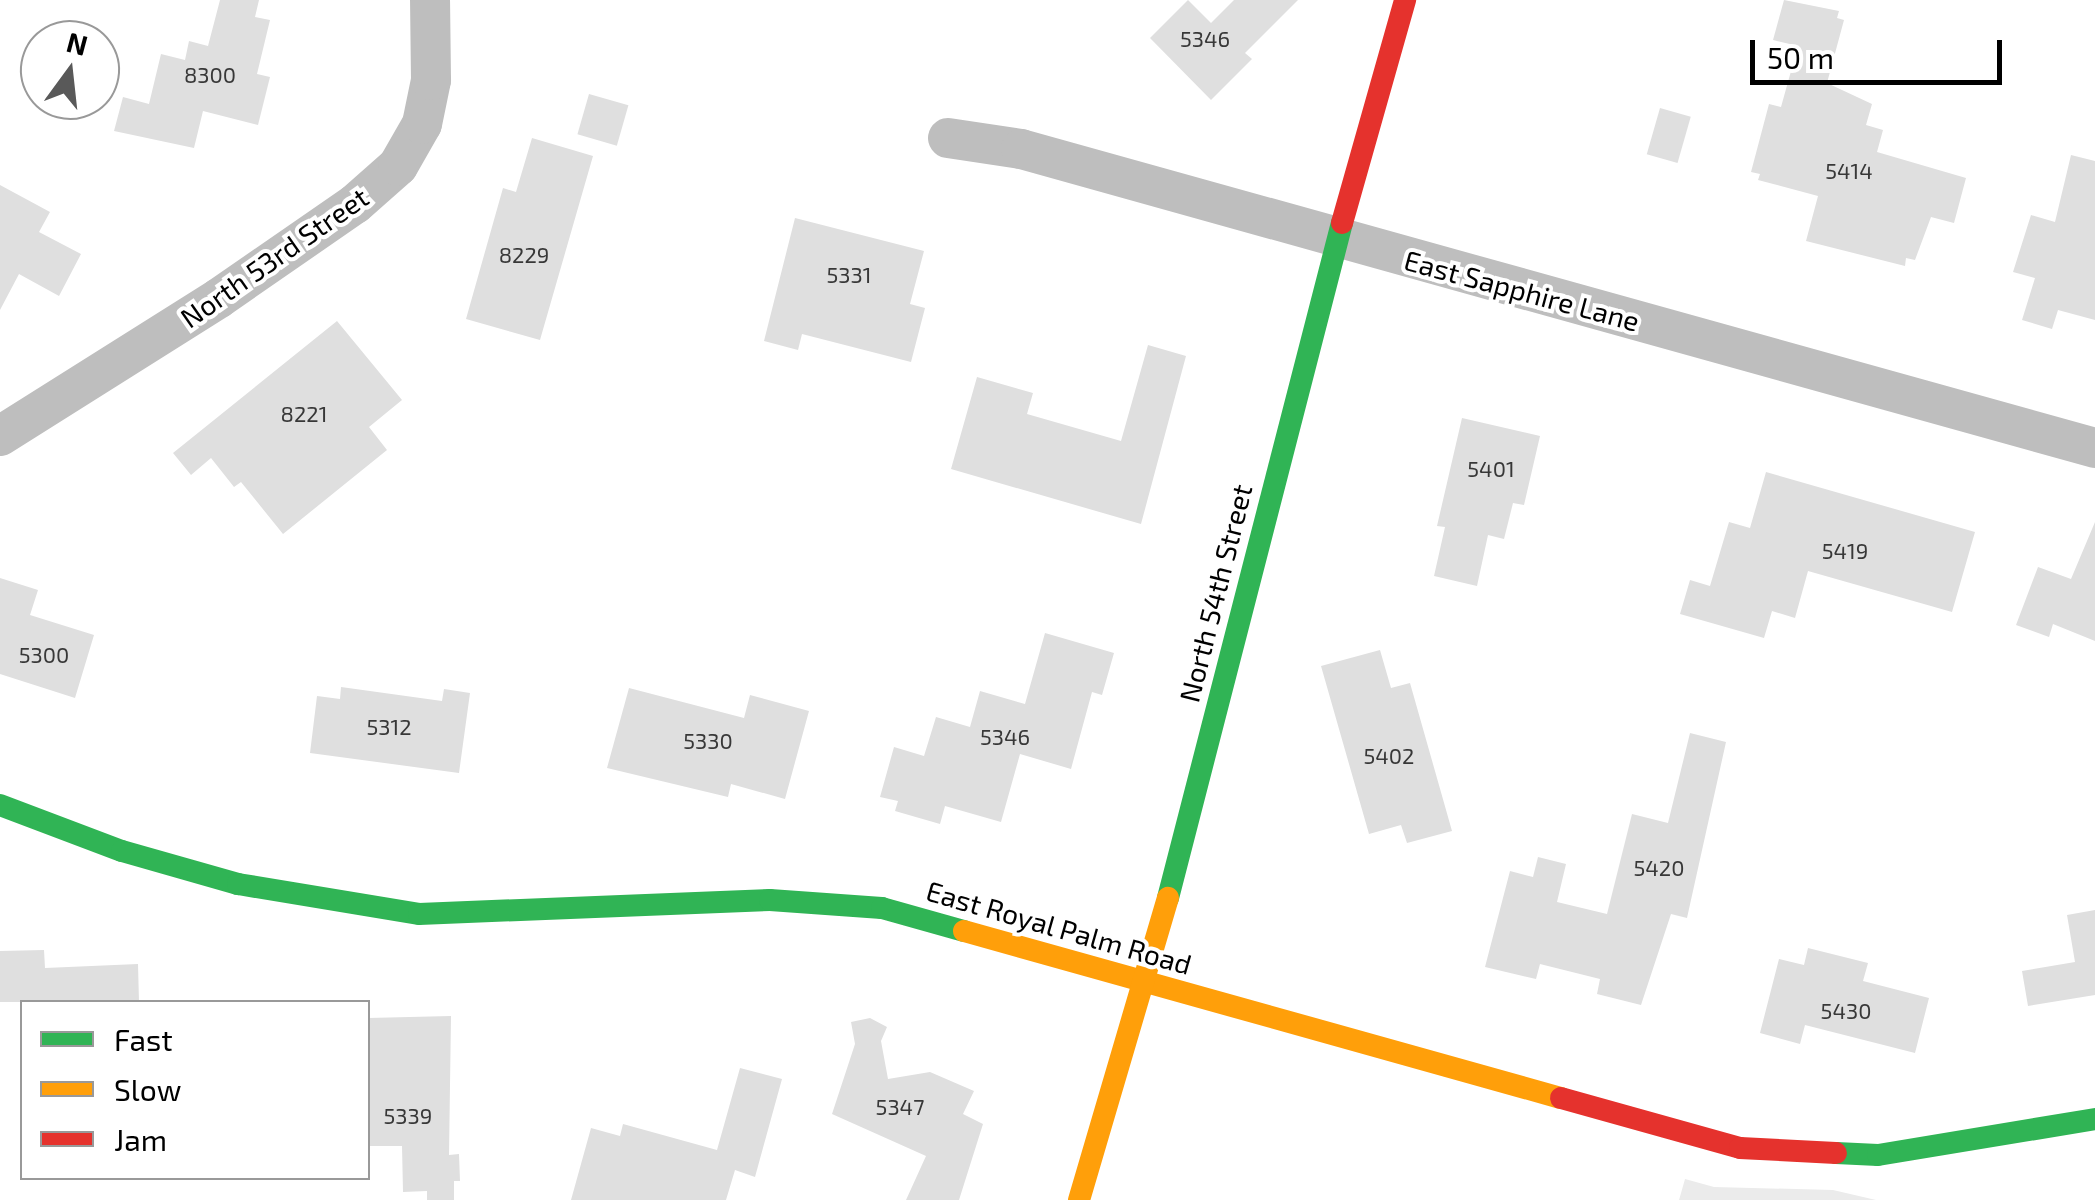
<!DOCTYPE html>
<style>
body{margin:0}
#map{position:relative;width:2095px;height:1200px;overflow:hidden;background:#fff;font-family:"Exo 2",sans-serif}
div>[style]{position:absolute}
.green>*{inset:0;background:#ebebeb}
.building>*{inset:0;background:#dfdfdf;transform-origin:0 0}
.street>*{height:40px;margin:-20px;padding:0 20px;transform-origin:20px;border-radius:20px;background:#bebebe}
.fast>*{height:22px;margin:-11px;padding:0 11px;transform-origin:11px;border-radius:11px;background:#30b455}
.slow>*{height:22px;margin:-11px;padding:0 11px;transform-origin:11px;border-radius:11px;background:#ff9f0a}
.jam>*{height:22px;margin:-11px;padding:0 11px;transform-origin:11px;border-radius:11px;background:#e5322d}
span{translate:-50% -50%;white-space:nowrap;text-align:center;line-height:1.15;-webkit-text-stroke:8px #fff;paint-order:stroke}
.number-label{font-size:22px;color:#383838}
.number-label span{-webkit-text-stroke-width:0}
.street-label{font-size:28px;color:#000}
.legend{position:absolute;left:20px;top:1000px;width:350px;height:180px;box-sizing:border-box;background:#fff;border:2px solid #999;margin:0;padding:12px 18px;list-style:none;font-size:30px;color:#000}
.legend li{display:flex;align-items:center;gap:20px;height:50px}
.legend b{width:50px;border:2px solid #999}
.north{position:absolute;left:20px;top:20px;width:100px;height:100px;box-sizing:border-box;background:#fff;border:2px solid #999;border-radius:50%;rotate:15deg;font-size:28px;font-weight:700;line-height:40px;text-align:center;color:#000}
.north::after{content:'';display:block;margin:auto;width:35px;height:45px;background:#595959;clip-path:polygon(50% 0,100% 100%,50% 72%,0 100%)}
.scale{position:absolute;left:1750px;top:40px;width:252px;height:45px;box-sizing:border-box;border:5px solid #000;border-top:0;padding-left:12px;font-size:30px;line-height:35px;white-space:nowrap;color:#000;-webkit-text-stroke:8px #fff;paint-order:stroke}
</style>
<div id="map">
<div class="green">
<div style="clip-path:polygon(1685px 1179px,1714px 1187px,1833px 1190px,1876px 1200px,1679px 1200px)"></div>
</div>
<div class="building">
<div style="clip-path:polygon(220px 0,259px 0,255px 17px,270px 20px,257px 74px,270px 77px,258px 125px,203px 111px,194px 148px,114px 131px,123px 97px,149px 104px,161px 54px,185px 60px,189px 41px,208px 46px)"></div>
<div style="clip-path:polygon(1188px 0,1211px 23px,1234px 0,1298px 0,1245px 53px,1252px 59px,1211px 100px,1150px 38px)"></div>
<div style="clip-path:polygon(1784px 0,1839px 11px,1837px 18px,1844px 20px,1827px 83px,1872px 104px,1866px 125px,1883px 130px,1877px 152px,1966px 178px,1954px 223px,1931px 217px,1915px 260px,1906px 258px,1905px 266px,1806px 241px,1818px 196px,1758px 180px,1760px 174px,1751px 172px,1769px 104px,1781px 107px,1798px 46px,1773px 40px)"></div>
<div style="left:589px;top:94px;width:41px;height:42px;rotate:16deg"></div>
<div style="left:1660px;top:108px;width:32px;height:48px;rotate:16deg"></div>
<div style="clip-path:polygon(532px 138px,593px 156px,540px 340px,466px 319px,503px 188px,516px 192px)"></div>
<div style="clip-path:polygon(2071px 155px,2095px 161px,2095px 320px,2058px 310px,2052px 329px,2022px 320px,2035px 278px,2013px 272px,2031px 215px,2055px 222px)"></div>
<div style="clip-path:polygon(0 185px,50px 212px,39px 232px,81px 254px,59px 296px,19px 274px,0 310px)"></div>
<div style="clip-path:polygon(795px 218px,924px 251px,910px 304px,925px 308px,911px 362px,802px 334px,798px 350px,764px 341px)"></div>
<div style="clip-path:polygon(337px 321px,402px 400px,369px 427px,387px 450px,283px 534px,241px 482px,234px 487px,211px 458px,191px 475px,173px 453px)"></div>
<div style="clip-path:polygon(1148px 345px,1186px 356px,1141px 524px,951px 469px,977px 377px,1033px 393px,1027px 414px,1121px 441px)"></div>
<div style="clip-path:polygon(1462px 418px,1540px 436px,1524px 505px,1513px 503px,1504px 539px,1488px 535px,1477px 586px,1434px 576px,1445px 527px,1437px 526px)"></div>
<div style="clip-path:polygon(1766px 472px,1975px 532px,1952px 612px,1808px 571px,1795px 618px,1772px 611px,1764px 638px,1680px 614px,1690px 580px,1710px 586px,1729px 522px,1750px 528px)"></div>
<div style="clip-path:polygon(2095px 522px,2095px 641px,2053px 624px,2049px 637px,2016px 625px,2038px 567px,2071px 579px)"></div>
<div style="clip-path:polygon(0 578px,38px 590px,30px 615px,94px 635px,75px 698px,0 674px)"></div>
<div style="clip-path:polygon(1045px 633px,1114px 653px,1102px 695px,1092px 692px,1071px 769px,1020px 754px,1001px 822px,945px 806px,940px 824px,895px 811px,898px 801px,880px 797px,894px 747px,924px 756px,936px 717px,970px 727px,980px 691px,1025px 704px)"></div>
<div style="clip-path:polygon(1380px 650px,1391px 688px,1410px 683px,1452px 831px,1407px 843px,1401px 825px,1369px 834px,1321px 666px)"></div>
<div style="clip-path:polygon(341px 687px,442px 701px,444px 689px,470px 693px,459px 773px,310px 753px,317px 696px,340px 699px)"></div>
<div style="clip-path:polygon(629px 688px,744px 718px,750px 695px,809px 711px,785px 799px,731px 784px,728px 797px,607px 768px)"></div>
<div style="clip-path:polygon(1690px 733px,1726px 742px,1687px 918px,1671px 914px,1641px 1005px,1597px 994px,1600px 979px,1540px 964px,1536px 979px,1485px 967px,1510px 871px,1533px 877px,1538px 857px,1566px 864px,1557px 902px,1607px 914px,1632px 814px,1668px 823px)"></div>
<div style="clip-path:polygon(2095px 910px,2095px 995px,2028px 1006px,2022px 971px,2075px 962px,2067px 915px)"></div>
<div style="clip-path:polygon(1808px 948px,1868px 963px,1863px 981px,1929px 998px,1915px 1053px,1805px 1025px,1800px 1044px,1760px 1033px,1779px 959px,1804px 965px)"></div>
<div style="clip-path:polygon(44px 950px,45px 968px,138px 964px,139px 1002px,0 1002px,0 951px)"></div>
<div style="clip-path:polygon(451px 1016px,449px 1155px,459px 1154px,460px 1181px,454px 1181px,454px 1200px,427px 1200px,427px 1191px,403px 1192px,402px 1146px,368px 1146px,368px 1018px)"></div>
<div style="clip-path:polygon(870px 1018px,887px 1027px,881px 1041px,888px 1079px,930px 1072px,974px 1091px,963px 1114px,983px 1124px,959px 1200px,906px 1200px,926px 1156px,832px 1114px,855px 1044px,851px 1022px)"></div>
<div style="clip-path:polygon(740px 1068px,782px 1079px,755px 1177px,735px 1170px,726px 1200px,571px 1200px,591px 1128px,620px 1136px,623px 1124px,717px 1150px)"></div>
</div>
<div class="street">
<div style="left:948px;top:138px;width:74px;rotate:8.6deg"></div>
<div style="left:1021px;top:149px;width:1115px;rotate:15.56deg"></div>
<div style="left:0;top:436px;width:259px;rotate:-32.2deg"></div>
<div style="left:219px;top:298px;width:165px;rotate:-34.7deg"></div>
<div style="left:355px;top:204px;width:57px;rotate:-41.5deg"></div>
<div style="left:398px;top:166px;width:48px;rotate:-60.3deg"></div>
<div style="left:422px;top:124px;width:45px;rotate:-78.4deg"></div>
<div style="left:431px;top:80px;width:80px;rotate:-90.7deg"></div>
</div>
<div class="fast">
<div style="left:0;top:805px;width:130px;rotate:20.7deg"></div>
<div style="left:122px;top:851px;width:121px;rotate:15.9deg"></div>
<div style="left:238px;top:884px;width:183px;rotate:9.4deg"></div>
<div style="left:419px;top:914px;width:351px;rotate:-2.3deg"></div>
<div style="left:770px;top:900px;width:112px;rotate:4.1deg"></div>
<div style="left:882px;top:908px;width:85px;rotate:15.7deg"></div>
<div style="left:1168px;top:898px;width:697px;rotate:-75.55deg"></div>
<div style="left:1836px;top:1153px;width:42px;rotate:2.7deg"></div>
<div style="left:1878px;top:1155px;width:220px;rotate:-9.4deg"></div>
</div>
<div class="slow">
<div style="left:964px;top:931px;width:620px;rotate:15.63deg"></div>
<div style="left:1079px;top:1200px;width:315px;rotate:-73.6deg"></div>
</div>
<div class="jam">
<div style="left:1342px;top:223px;width:232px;rotate:-74.2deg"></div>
<div style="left:1561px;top:1098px;width:186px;rotate:15.6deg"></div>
<div style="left:1740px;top:1148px;width:96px;rotate:3deg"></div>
</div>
<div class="number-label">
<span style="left:1205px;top:39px">5346</span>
<span style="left:210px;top:75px">8300</span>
<span style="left:1849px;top:171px">5414</span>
<span style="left:524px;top:255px">8229</span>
<span style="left:849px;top:275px">5331</span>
<span style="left:304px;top:414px">8221</span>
<span style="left:1491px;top:469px">5401</span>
<span style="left:1845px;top:551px">5419</span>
<span style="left:44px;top:655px">5300</span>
<span style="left:389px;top:727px">5312</span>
<span style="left:1005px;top:737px">5346</span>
<span style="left:708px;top:741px">5330</span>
<span style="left:1389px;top:756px">5402</span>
<span style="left:1659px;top:868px">5420</span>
<span style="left:1846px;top:1011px">5430</span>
<span style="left:900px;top:1107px">5347</span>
<span style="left:408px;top:1116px">5339</span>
</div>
<div class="street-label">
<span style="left:274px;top:257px;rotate:-35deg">North 53rd Street</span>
<span style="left:1522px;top:290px;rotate:15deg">East Sapphire Lane</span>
<span style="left:1215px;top:593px;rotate:-76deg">North 54th Street</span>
<span style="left:1059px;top:927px;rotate:16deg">East Royal Palm Road</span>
</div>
<ul class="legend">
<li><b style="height:12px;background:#30b455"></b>Fast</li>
<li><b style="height:12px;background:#ff9f0a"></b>Slow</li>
<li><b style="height:12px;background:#e5322d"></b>Jam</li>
</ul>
<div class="north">N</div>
<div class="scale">50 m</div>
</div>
